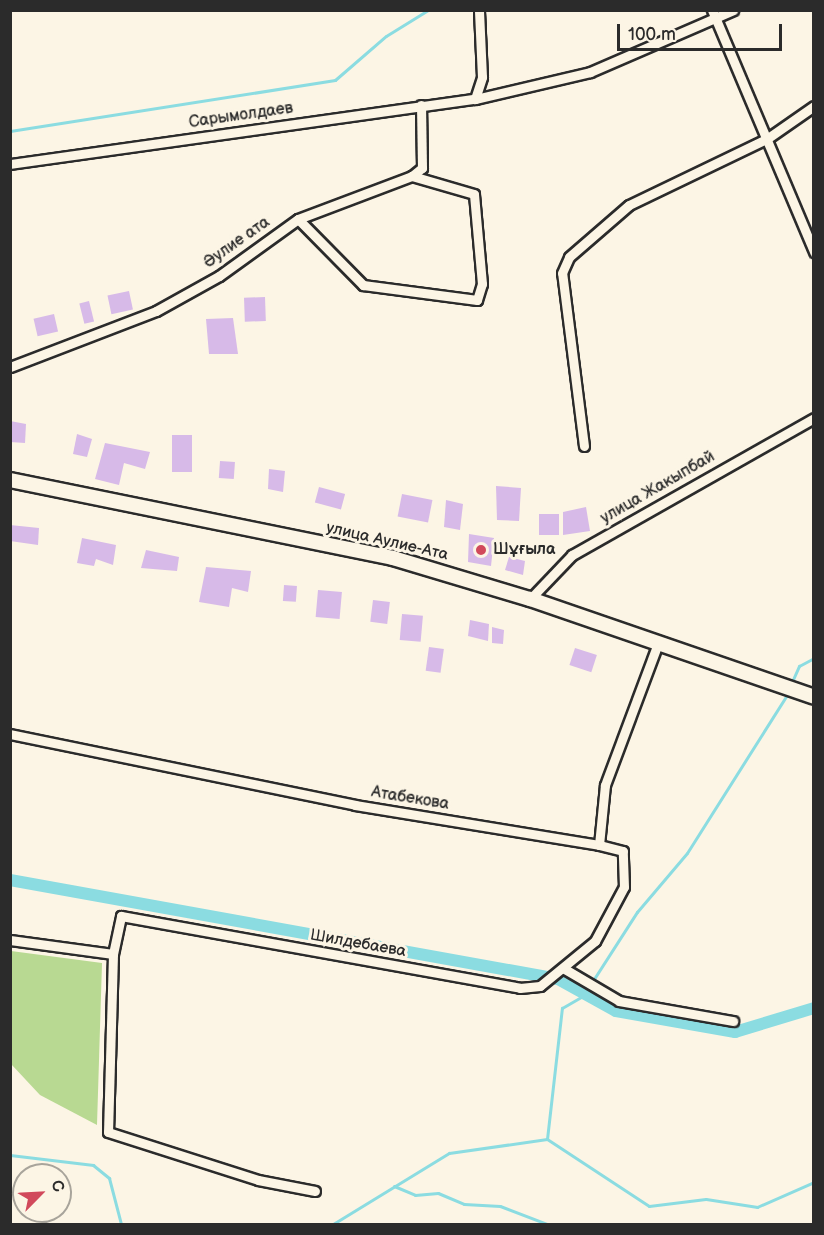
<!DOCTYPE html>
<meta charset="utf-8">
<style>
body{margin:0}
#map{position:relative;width:824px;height:1235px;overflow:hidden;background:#fcf5e5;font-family:"Balsamiq Sans",sans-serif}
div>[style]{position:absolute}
.green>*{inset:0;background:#b8d992}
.stream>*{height:3px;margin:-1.5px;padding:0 1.5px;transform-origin:1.5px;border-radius:1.5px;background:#8bdce1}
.canal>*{height:12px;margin:-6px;padding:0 6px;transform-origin:6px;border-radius:6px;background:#8bdce1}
.building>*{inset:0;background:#d7bae8;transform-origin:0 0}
.roads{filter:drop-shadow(2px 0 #2b2b2b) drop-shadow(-2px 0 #2b2b2b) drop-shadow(0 2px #2b2b2b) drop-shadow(0 -2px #2b2b2b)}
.minor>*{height:9px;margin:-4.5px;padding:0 4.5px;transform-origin:4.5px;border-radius:4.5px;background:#fcf5e5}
.secondary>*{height:14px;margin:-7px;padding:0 7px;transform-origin:7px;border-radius:7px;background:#fcf5e5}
.dots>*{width:16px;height:16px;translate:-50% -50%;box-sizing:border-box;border:3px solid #fcf5e5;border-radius:50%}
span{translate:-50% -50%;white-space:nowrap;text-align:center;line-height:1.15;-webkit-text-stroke:6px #fcf5e5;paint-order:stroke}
.street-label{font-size:16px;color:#2b2b2b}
.poi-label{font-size:16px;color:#2b2b2b;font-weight:700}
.left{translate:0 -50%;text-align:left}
.frame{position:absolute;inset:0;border:12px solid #2b2b2b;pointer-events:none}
.north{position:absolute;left:12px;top:1163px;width:60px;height:60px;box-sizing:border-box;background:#fcf5e5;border:2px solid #a8a49b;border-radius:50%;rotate:66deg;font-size:16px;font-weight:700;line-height:24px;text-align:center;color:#2b2b2b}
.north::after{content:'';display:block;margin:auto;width:21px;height:27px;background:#d1495b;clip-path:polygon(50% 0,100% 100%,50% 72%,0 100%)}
.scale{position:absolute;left:617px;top:24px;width:165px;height:27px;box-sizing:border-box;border:3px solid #2b2b2b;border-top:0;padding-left:8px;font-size:18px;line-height:21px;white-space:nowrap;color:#2b2b2b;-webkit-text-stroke:4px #fcf5e5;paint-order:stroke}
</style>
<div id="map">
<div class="green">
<div style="clip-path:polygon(11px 951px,102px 963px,97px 1125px,40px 1095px,11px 1064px)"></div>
</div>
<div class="stream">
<div style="left:10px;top:131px;width:329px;rotate:-8.9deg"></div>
<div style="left:335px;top:80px;width:67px;rotate:-40.8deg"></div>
<div style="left:386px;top:36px;width:49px;rotate:-31.8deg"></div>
<div style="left:791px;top:684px;width:20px;rotate:-66deg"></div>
<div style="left:799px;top:666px;width:17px;rotate:-28deg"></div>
<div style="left:547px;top:1139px;width:132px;rotate:-83.5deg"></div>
<div style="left:562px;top:1008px;width:24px;rotate:-30deg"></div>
<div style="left:583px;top:996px;width:100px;rotate:-57.3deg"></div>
<div style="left:637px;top:912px;width:77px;rotate:-49.7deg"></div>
<div style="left:687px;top:853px;width:189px;rotate:-57.7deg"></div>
<div style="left:10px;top:1155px;width:84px;rotate:6.9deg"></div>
<div style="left:93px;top:1165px;width:21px;rotate:39deg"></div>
<div style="left:109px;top:1178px;width:48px;rotate:75.4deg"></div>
<div style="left:394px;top:1186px;width:23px;rotate:23deg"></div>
<div style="left:415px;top:1195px;width:23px;rotate:-5deg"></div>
<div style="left:438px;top:1193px;width:28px;rotate:23deg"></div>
<div style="left:464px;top:1204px;width:36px;rotate:3deg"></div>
<div style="left:500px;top:1206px;width:50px;rotate:21deg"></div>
<div style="left:333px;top:1224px;width:136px;rotate:-31.5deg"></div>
<div style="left:449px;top:1153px;width:99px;rotate:-8.1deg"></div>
<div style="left:547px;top:1139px;width:122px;rotate:33.3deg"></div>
<div style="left:649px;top:1206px;width:57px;rotate:-7deg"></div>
<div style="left:706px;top:1199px;width:52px;rotate:8.9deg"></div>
<div style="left:757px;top:1207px;width:62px;rotate:-23.7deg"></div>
</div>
<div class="canal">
<div style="left:10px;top:880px;width:557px;rotate:10.24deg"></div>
<div style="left:558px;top:979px;width:66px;rotate:28.9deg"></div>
<div style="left:616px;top:1011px;width:121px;rotate:10deg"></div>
<div style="left:735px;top:1032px;width:83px;rotate:-16.9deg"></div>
</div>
<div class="building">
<div style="left:129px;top:291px;width:19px;height:22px;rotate:78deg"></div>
<div style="left:265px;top:297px;width:24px;height:21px;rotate:88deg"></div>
<div style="left:89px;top:301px;width:21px;height:10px;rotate:76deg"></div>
<div style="left:54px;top:314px;width:18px;height:21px;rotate:77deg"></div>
<div style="clip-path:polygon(233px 318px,238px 354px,209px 354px,206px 319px)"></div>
<div style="clip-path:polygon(10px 421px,26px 424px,25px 443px,10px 442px)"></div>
<div style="clip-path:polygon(77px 434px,92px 439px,87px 457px,73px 454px)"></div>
<div style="left:172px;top:435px;width:20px;height:37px"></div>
<div style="clip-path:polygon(105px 443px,150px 452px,145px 469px,124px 463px,119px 485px,95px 479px)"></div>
<div style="left:220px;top:461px;width:15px;height:17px;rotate:4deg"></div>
<div style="clip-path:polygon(269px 469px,285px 471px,283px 492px,268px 489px)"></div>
<div style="clip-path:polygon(496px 486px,521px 488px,519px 521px,497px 520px)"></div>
<div style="left:319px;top:487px;width:27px;height:16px;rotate:15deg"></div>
<div style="left:402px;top:494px;width:31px;height:23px;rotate:11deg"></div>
<div style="clip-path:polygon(446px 500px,463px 504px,460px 530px,444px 527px)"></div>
<div style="clip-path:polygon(586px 507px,590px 531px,563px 535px,563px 512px)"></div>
<div style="left:539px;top:514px;width:20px;height:21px"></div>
<div style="clip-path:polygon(10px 525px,39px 528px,38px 545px,10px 541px)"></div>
<div style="clip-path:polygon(469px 534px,494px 538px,491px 566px,468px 562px)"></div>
<div style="clip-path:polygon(82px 538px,116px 545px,113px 565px,96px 559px,94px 566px,77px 563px)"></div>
<div style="clip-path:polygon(146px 550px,179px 557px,177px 571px,141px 568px)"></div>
<div style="clip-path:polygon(509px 557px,525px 561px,523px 575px,505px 570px)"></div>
<div style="clip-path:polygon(206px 567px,251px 571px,248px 592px,232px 588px,229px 607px,199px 602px)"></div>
<div style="left:284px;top:585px;width:13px;height:16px;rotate:4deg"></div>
<div style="left:318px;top:590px;width:24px;height:27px;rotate:5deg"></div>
<div style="left:373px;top:600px;width:17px;height:22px;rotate:7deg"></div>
<div style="left:402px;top:614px;width:21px;height:26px;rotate:5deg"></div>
<div style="clip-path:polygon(470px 620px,489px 624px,488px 641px,468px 636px)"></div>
<div style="clip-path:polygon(492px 627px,504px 630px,503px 644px,492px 643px)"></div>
<div style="left:429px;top:647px;width:15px;height:24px;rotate:8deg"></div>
<div style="left:575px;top:648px;width:23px;height:18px;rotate:18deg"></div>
</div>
<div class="roads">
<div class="minor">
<div style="left:712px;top:10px;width:263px;rotate:67.1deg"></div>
<div style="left:475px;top:99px;width:23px;rotate:-72deg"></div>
<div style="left:482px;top:77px;width:67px;rotate:-92.6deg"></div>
<div style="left:10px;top:164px;width:470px;rotate:-8deg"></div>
<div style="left:475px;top:99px;width:118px;rotate:-13.2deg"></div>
<div style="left:590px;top:72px;width:156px;rotate:-23.4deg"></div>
<div style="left:298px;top:219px;width:93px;rotate:45.4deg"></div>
<div style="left:363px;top:285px;width:115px;rotate:7.5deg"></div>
<div style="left:477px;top:300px;width:17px;rotate:-73deg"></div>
<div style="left:482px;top:284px;width:90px;rotate:-95.1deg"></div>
<div style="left:474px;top:194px;width:65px;rotate:-163.8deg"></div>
<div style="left:10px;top:367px;width:156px;rotate:-21deg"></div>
<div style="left:156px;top:311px;width:72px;rotate:-29.1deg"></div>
<div style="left:219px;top:276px;width:97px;rotate:-35.8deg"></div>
<div style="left:298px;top:219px;width:122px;rotate:-20.7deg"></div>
<div style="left:412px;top:176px;width:13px;rotate:-39deg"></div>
<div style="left:422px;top:168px;width:63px;rotate:-90.9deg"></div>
<div style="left:584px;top:446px;width:174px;rotate:-97.2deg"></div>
<div style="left:562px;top:273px;width:17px;rotate:-66deg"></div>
<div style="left:569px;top:257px;width:79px;rotate:-40.9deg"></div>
<div style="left:629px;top:205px;width:154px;rotate:-25.7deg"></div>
<div style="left:768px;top:138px;width:56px;rotate:-34.8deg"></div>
<div style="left:530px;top:599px;width:61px;rotate:-46.3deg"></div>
<div style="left:572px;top:555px;width:278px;rotate:-29.5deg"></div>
<div style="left:10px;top:734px;width:352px;rotate:11.6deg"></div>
<div style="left:355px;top:805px;width:247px;rotate:9.3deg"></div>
<div style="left:599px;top:845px;width:60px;rotate:-84.3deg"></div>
<div style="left:605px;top:785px;width:152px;rotate:-69.5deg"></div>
<div style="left:10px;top:940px;width:104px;rotate:7.7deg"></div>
<div style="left:113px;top:954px;width:39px;rotate:-78deg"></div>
<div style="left:121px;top:916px;width:405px;rotate:10.2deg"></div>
<div style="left:520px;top:988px;width:20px;rotate:-6deg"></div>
<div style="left:540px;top:986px;width:71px;rotate:-39.3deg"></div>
<div style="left:595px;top:941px;width:61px;rotate:-61.8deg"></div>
<div style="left:624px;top:887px;width:36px;rotate:-92deg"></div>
<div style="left:623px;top:851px;width:25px;rotate:-166deg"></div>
<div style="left:113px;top:954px;width:178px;rotate:91.6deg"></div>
<div style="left:108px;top:1132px;width:157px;rotate:17.7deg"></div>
<div style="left:258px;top:1180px;width:58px;rotate:10.9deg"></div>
<div style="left:563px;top:968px;width:65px;rotate:30.5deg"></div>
<div style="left:619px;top:1001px;width:116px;rotate:10deg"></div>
</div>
<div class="secondary">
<div style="left:10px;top:480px;width:391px;rotate:11.5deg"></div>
<div style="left:393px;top:558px;width:143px;rotate:16.7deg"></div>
<div style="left:530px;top:599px;width:300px;rotate:19deg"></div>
</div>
</div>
<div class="dots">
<div style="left:481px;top:550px;background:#d1495b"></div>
</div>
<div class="street-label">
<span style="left:241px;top:116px;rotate:-8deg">Сарымолдаев</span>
<span style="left:237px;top:243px;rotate:-35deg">Әулие ата</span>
<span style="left:658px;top:488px;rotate:-30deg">улица Жакыпбай</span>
<span style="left:387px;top:542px;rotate:13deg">улица Аулие-Ата</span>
<span style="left:410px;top:799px;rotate:9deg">Атабекова</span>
<span style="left:358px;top:944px;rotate:10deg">Шилдебаева</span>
</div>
<div class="poi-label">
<span class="left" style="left:493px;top:550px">Шұғыла</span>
</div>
<div class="frame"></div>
<div class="north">С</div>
<div class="scale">100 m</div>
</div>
